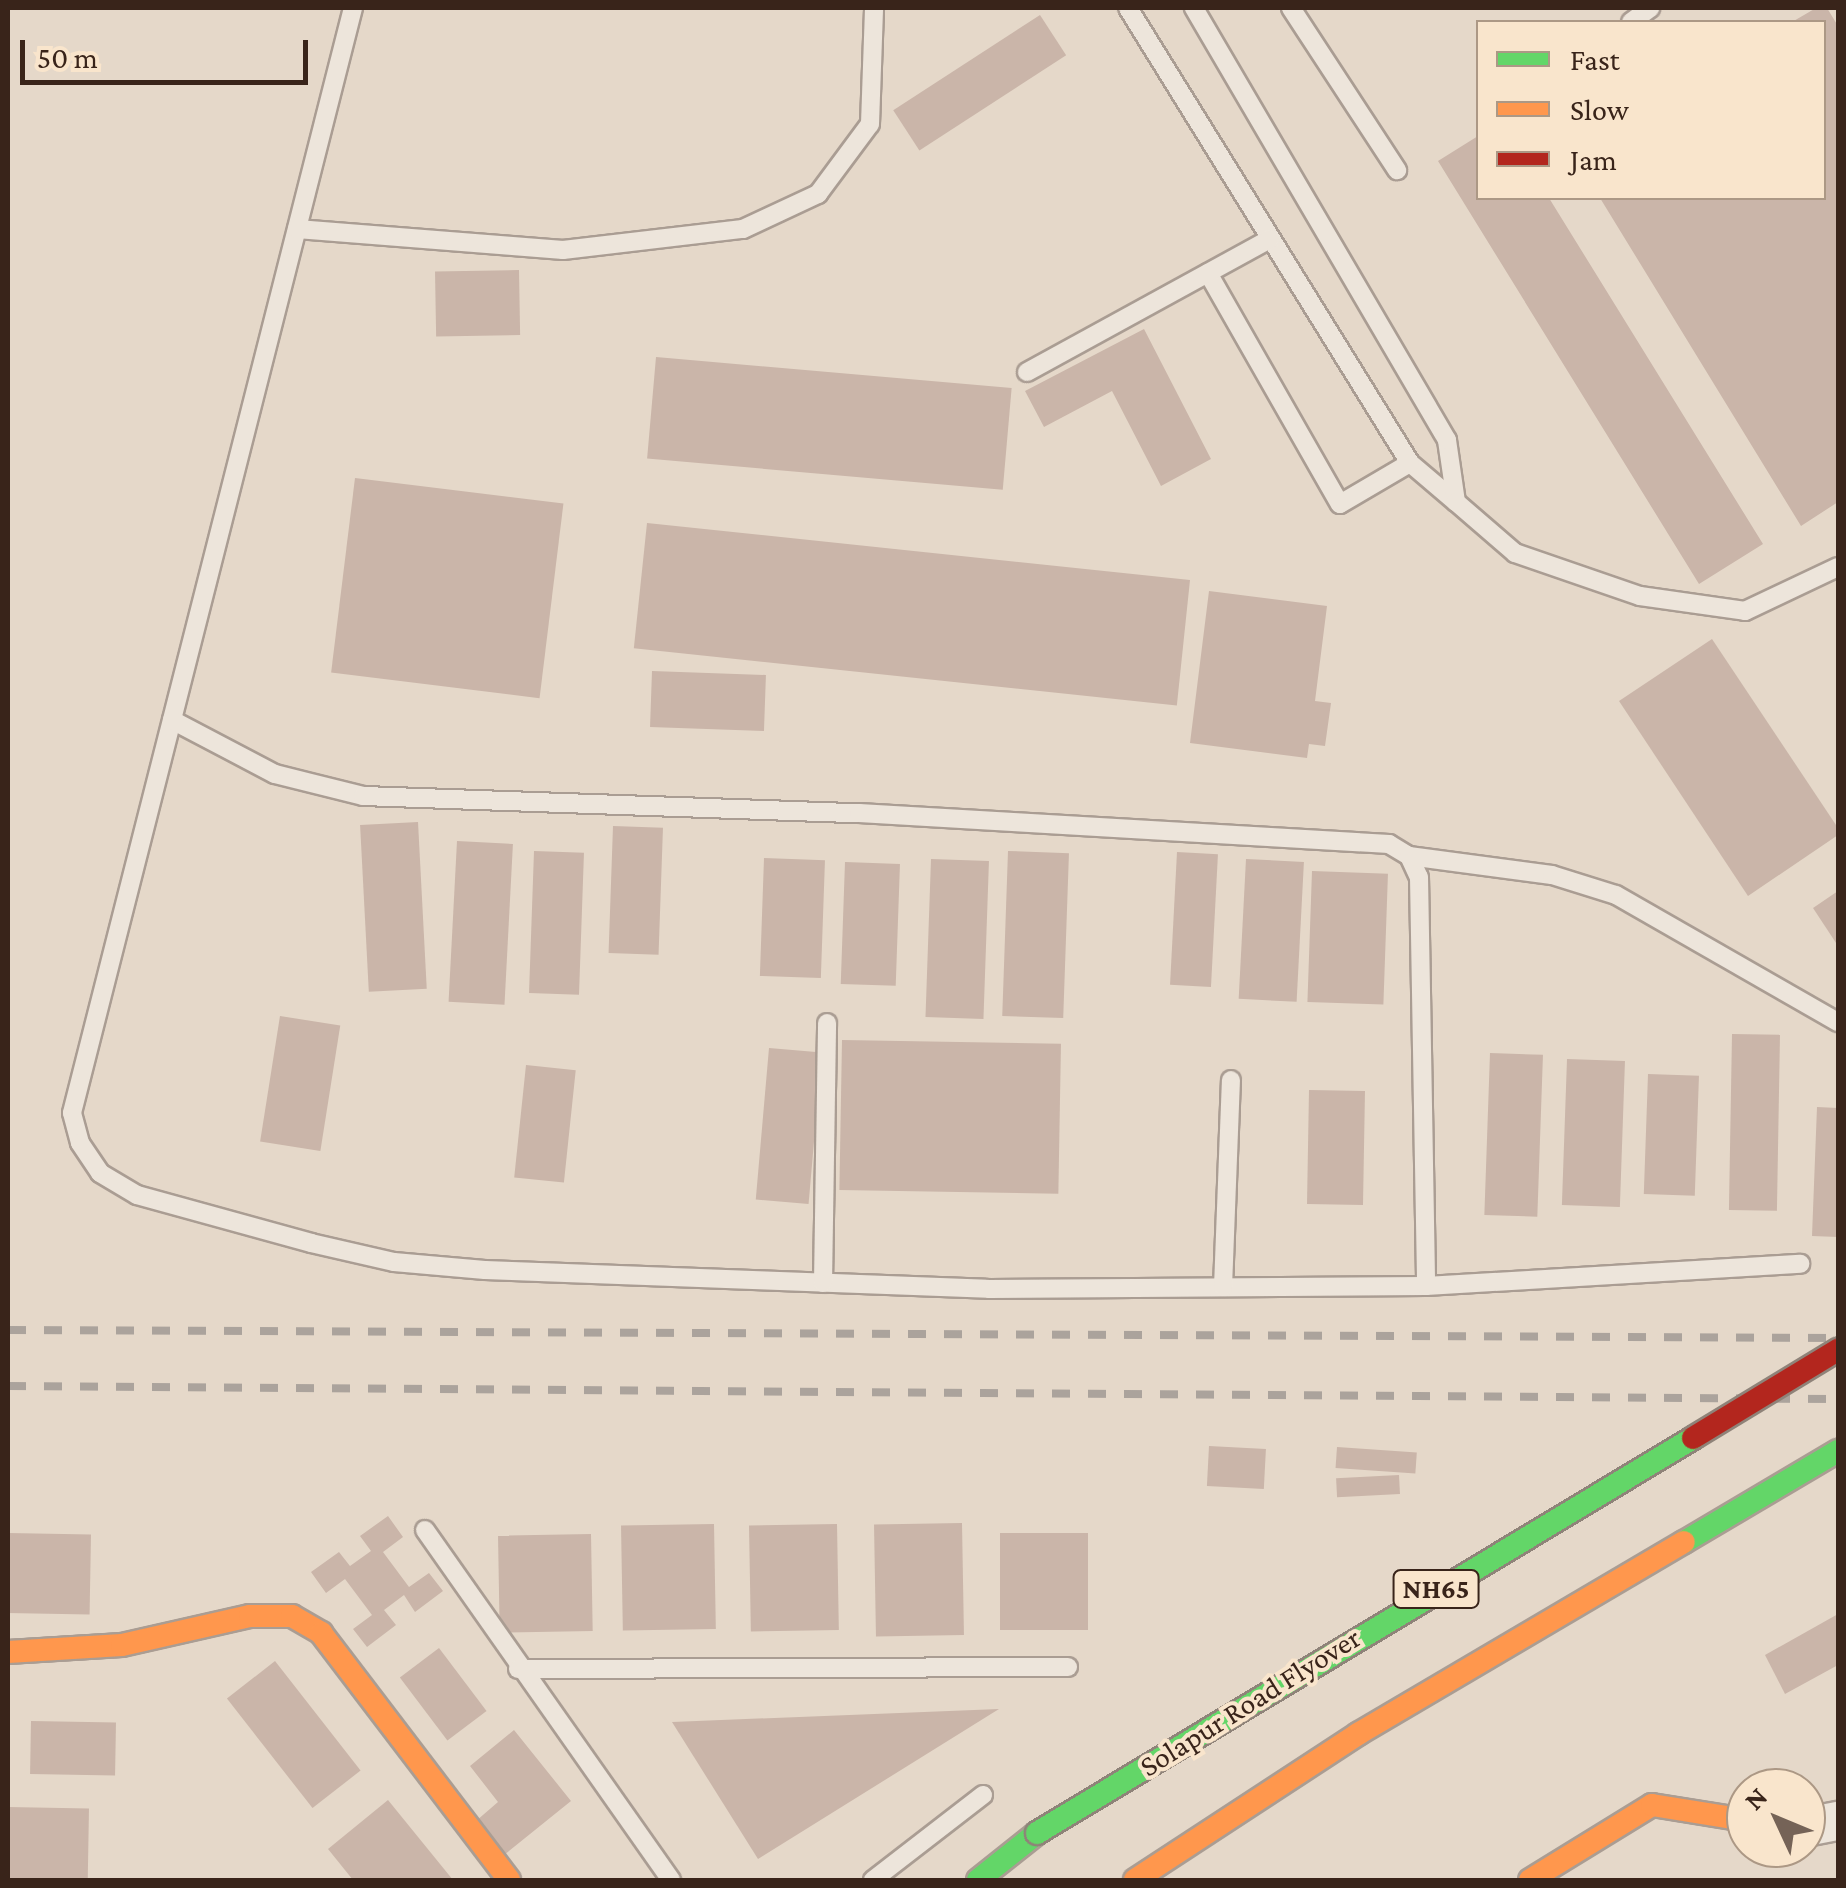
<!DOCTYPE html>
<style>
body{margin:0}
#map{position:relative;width:1846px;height:1888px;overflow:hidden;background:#e5d8c9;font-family:"Crimson Pro",serif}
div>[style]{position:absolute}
.building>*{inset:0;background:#cab5a9;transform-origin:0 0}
.roads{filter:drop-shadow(2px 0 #aa9d93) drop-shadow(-2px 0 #aa9d93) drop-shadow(0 2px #aa9d93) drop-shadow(0 -2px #aa9d93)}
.lane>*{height:18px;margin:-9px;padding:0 9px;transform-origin:9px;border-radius:9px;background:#ede5db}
.street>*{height:38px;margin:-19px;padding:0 19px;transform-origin:19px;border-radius:19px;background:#ede5db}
.fast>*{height:22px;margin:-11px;padding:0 11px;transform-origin:11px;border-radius:11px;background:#63d668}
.slow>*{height:22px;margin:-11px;padding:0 11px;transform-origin:11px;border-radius:11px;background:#ff974d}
.rail>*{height:8px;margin-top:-4px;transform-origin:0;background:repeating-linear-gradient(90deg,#aba39c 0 18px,transparent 0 36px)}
.bridges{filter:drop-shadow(2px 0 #8f8379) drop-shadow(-2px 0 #8f8379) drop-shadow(0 2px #8f8379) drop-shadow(0 -2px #8f8379)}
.fast-bridge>*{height:22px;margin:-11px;padding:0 11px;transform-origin:11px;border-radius:11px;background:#63d668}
.jam-bridge>*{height:22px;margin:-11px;padding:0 11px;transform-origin:11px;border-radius:11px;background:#b3261e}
span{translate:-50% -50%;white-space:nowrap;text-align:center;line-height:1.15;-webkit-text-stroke:8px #f9e5cc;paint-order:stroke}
.shield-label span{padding:2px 8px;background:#f9e5cc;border:2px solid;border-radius:8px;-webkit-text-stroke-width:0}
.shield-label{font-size:28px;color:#39241a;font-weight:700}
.street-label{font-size:30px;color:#39241a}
.frame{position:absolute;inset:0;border:10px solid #39241a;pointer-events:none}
.legend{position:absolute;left:1476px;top:20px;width:350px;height:180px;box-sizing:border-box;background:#f9e5cc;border:2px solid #ac9885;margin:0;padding:12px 18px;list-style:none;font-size:30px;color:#39241a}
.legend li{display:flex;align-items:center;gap:20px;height:50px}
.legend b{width:50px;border:2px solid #ac9885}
.north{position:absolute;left:1726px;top:1768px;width:100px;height:100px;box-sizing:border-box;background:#f9e5cc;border:2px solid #ac9885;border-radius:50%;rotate:314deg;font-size:28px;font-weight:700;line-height:40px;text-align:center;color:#39241a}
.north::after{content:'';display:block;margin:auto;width:35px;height:45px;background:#756357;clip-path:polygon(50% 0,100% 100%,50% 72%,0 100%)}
.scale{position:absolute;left:20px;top:40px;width:288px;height:45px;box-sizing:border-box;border:5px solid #39241a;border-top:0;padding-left:12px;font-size:30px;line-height:35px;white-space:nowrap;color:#39241a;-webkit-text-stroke:8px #f9e5cc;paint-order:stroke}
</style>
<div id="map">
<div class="building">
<div style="clip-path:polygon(1816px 8px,1827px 8px,1838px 26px,1838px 502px,1801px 526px,1600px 198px,1824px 198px,1824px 22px,1792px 22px)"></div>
<div style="left:1040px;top:15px;width:48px;height:175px;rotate:57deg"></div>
<div style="clip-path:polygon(1478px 136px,1478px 198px,1549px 198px,1763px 544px,1699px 584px,1438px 161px)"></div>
<div style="left:519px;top:270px;width:65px;height:84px;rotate:89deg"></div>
<div style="clip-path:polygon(1144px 329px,1211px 459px,1161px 486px,1112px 391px,1044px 427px,1025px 391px)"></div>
<div style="left:656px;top:357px;width:357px;height:102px;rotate:5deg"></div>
<div style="left:355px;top:478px;width:210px;height:196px;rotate:7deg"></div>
<div style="left:647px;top:523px;width:546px;height:126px;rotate:6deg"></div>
<div style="clip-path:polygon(1209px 591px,1327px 606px,1315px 701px,1331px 703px,1325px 746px,1309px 744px,1307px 758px,1190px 743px)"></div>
<div style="clip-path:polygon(1712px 639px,1838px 828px,1838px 835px,1748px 896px,1619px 701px)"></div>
<div style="left:652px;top:671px;width:114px;height:56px;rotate:2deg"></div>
<div style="left:418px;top:822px;width:167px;height:58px;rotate:87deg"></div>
<div style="left:613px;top:826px;width:50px;height:127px;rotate:2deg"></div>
<div style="left:457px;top:841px;width:56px;height:161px;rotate:3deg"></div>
<div style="left:534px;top:851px;width:50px;height:142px;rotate:2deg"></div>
<div style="left:1008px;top:851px;width:61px;height:165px;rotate:2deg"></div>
<div style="left:1177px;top:852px;width:41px;height:133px;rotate:3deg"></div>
<div style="left:764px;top:858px;width:61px;height:118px;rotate:2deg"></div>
<div style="left:931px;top:859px;width:58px;height:158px;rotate:2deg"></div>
<div style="left:1246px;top:859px;width:58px;height:140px;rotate:3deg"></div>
<div style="left:845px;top:862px;width:55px;height:122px;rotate:2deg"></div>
<div style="left:1312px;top:871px;width:76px;height:131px;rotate:2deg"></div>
<div style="clip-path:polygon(1838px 891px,1838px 946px,1813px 908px)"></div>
<div style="left:280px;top:1016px;width:61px;height:127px;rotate:9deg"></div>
<div style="left:1732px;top:1034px;width:48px;height:176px;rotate:1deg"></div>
<div style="left:842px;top:1040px;width:219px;height:150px;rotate:1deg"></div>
<div style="left:769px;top:1048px;width:53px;height:152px;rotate:5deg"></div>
<div style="left:1490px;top:1053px;width:53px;height:162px;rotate:2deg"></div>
<div style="left:1567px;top:1059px;width:58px;height:146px;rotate:2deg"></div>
<div style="left:526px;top:1065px;width:50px;height:113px;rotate:6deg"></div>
<div style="left:1648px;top:1074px;width:51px;height:120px;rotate:2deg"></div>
<div style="left:1309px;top:1090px;width:56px;height:114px;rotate:1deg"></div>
<div style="clip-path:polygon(1817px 1107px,1838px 1108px,1838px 1237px,1812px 1236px)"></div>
<div style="left:1209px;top:1446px;width:57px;height:40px;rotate:3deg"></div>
<div style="left:1337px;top:1447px;width:80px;height:21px;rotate:4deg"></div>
<div style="left:1399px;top:1475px;width:19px;height:63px;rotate:87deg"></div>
<div style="clip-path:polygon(388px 1516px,403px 1537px,383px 1552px,409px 1587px,429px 1573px,443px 1591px,415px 1612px,404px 1595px,384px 1610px,396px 1625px,367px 1647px,353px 1629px,372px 1615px,345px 1579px,326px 1593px,311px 1572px,339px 1552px,350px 1566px,371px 1551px,360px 1536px)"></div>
<div style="left:962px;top:1523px;width:112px;height:88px;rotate:89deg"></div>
<div style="left:714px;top:1524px;width:105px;height:93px;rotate:89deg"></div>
<div style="left:837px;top:1524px;width:106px;height:88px;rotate:89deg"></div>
<div style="left:8px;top:1533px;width:83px;height:80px;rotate:1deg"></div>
<div style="left:1088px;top:1533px;width:97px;height:88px;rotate:90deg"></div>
<div style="left:591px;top:1534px;width:97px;height:93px;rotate:89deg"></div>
<div style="clip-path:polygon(1838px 1614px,1838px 1665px,1785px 1694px,1765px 1655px)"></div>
<div style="left:439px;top:1648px;width:79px;height:49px;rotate:53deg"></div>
<div style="left:275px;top:1661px;width:139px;height:61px;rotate:52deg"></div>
<div style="clip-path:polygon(999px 1709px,758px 1859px,672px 1722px)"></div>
<div style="left:31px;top:1721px;width:85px;height:53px;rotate:1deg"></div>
<div style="clip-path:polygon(514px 1730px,571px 1801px,504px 1855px,476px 1821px,498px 1802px,470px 1766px)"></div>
<div style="clip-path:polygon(388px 1800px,453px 1880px,353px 1880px,328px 1849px)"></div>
<div style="left:8px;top:1807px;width:81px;height:73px;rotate:1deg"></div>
</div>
<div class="roads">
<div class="lane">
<div style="left:353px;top:8px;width:1140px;rotate:104.27deg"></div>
<div style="left:72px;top:1113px;width:31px;rotate:75deg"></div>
<div style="left:80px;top:1143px;width:36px;rotate:56deg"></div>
<div style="left:100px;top:1173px;width:43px;rotate:30.7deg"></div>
<div style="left:137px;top:1195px;width:180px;rotate:15.4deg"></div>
<div style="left:311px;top:1243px;width:85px;rotate:12.9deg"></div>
<div style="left:394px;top:1262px;width:91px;rotate:5deg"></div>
<div style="left:485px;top:1270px;width:505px;rotate:2.15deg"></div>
<div style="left:990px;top:1289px;width:436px;rotate:-0.4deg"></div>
<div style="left:1426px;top:1286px;width:375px;rotate:-3.4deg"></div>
<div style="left:1128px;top:8px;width:535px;rotate:58.21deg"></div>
<div style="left:1410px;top:463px;width:60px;rotate:40.3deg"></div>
<div style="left:1456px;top:502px;width:63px;rotate:-98.3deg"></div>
<div style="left:1447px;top:440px;width:501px;rotate:-120.36deg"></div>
<div style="left:1291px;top:8px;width:194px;rotate:56.8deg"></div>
<div style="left:1631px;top:22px;width:24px;rotate:-36deg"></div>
<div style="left:297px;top:229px;width:267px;rotate:4.5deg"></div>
<div style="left:563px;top:250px;width:181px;rotate:-6.7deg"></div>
<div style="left:743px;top:229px;width:83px;rotate:-25deg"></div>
<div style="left:818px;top:194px;width:87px;rotate:-53.4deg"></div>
<div style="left:870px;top:124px;width:116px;rotate:-88deg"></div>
<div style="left:1208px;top:273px;width:266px;rotate:60.3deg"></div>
<div style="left:1340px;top:504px;width:81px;rotate:-30.4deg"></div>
<div style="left:1027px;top:372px;width:277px;rotate:-28.7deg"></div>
<div style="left:1456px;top:502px;width:78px;rotate:40.8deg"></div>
<div style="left:1515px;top:553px;width:132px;rotate:19deg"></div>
<div style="left:1640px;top:596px;width:106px;rotate:8.1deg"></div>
<div style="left:1745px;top:611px;width:103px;rotate:-25.3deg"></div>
<div style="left:172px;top:720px;width:116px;rotate:27.7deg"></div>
<div style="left:275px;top:774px;width:91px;rotate:14deg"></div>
<div style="left:363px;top:796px;width:496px;rotate:2deg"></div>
<div style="left:859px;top:813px;width:531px;rotate:3.35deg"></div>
<div style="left:1389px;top:844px;width:23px;rotate:31deg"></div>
<div style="left:1409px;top:856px;width:23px;rotate:65deg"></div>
<div style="left:1419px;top:877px;width:409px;rotate:89deg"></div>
<div style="left:1409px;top:856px;width:144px;rotate:7.6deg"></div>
<div style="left:1552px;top:875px;width:67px;rotate:17.4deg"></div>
<div style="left:1616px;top:895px;width:256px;rotate:29.8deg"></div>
<div style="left:823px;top:1283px;width:260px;rotate:-89.1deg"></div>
<div style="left:1223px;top:1287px;width:207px;rotate:-87.8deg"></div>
<div style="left:425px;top:1530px;width:428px;rotate:54.9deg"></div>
<div style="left:518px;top:1669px;width:550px;rotate:-0.21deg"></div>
<div style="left:873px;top:1880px;width:139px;rotate:-37.7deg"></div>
</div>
<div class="street">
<div style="left:1806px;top:1827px;width:33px;rotate:-11deg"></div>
</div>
<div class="fast">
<div style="left:1684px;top:1542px;width:179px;rotate:-30.6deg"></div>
<div style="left:978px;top:1880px;width:75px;rotate:-38.5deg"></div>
</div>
<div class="slow">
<div style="left:8px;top:1652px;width:114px;rotate:-3.5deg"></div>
<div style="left:122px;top:1645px;width:131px;rotate:-12.8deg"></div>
<div style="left:250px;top:1616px;width:42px"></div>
<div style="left:292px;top:1616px;width:34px;rotate:30deg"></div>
<div style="left:321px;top:1633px;width:310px;rotate:52.7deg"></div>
<div style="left:1135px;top:1880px;width:267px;rotate:-33.2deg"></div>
<div style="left:1358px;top:1734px;width:378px;rotate:-30.5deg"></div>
<div style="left:1530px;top:1880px;width:143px;rotate:-31.6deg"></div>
<div style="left:1652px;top:1805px;width:95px;rotate:9.1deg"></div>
</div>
</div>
<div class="rail">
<div style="left:8px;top:1330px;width:1830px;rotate:0.25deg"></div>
<div style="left:8px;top:1386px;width:1830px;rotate:0.41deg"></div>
</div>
<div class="bridges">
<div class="fast-bridge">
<div style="left:1037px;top:1833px;width:766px;rotate:-31.05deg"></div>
</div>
<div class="jam-bridge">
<div style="left:1693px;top:1438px;width:170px;rotate:-31.3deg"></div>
</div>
</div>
<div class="shield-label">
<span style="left:1436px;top:1589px">NH65</span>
</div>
<div class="street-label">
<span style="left:1250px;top:1702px;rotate:-32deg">Solapur Road Flyover</span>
</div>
<div class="frame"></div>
<ul class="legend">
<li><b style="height:12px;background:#63d668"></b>Fast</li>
<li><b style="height:12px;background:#ff974d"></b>Slow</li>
<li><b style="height:12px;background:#b3261e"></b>Jam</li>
</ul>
<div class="north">N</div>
<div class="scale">50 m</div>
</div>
